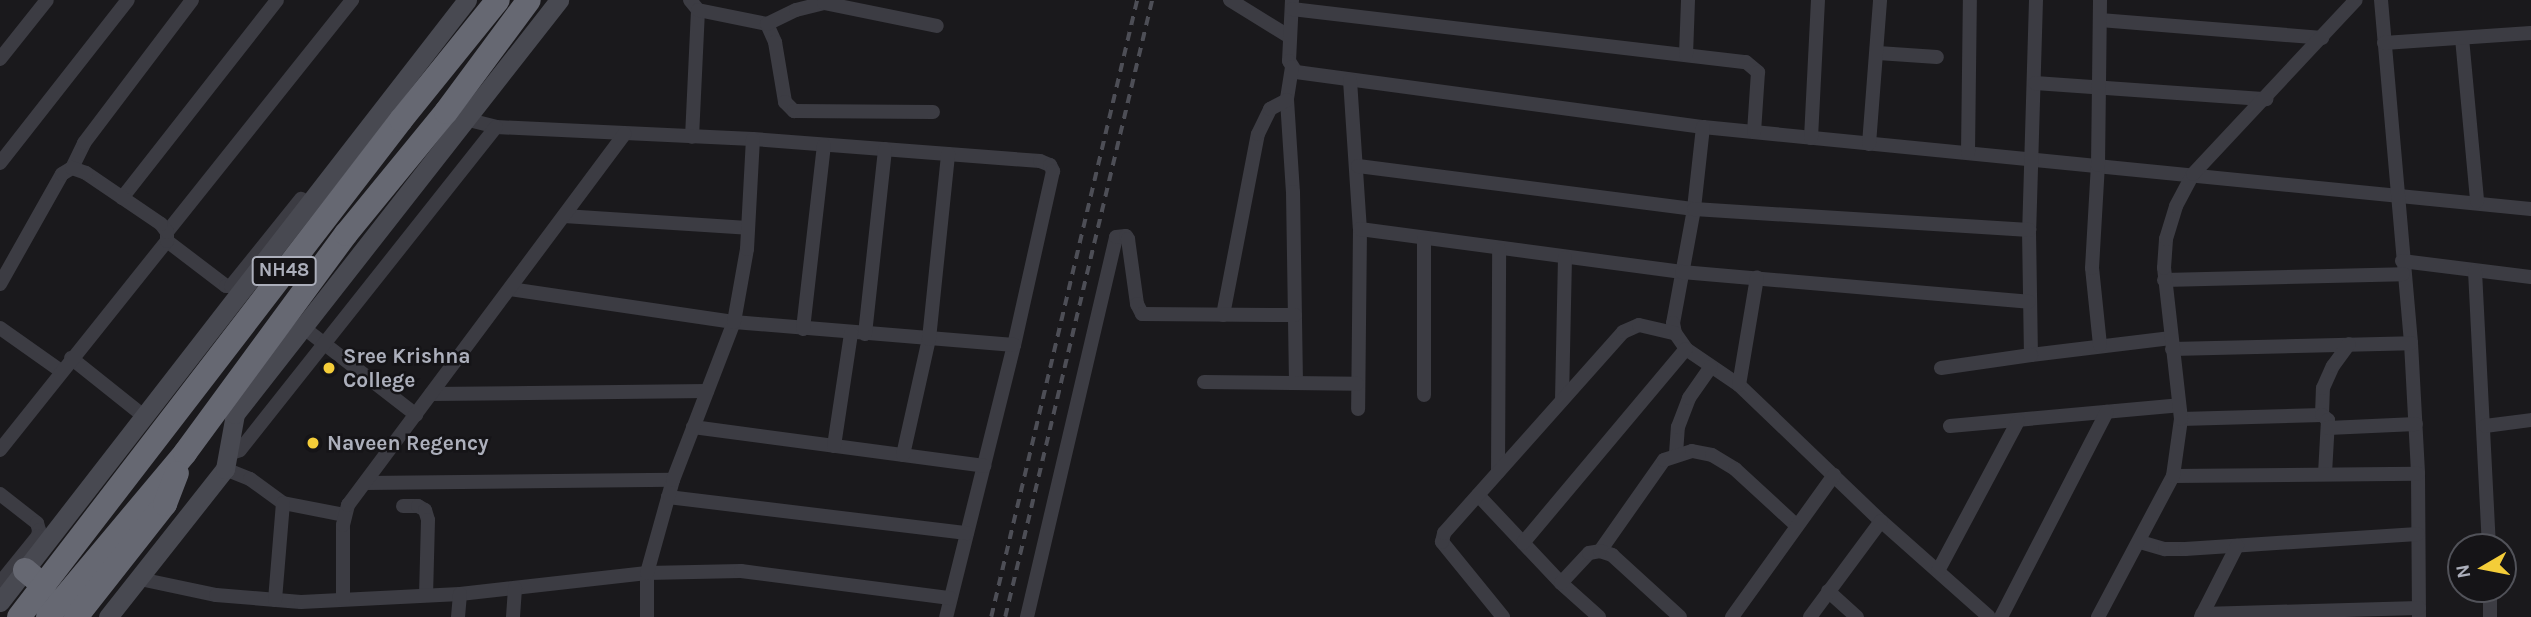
<!DOCTYPE html>
<style>
body{margin:0}
#map{position:relative;width:2531px;height:617px;overflow:hidden;background:#1a191c;font-family:Karla,sans-serif}
div>[style]{position:absolute}
.street>*{height:14px;margin:-7px;padding:0 7px;transform-origin:7px;border-radius:7px;background:#3c3c43}
.secondary>*{height:19px;margin:-9.5px;padding:0 9.5px;transform-origin:9.5px;border-radius:9.5px;background:#484951}
.highway>*{height:24px;margin:-12px;padding:0 12px;transform-origin:12px;border-radius:12px;background:#666872}
.rail>*{height:3.5px;margin-top:-1.75px;transform-origin:0;background:repeating-linear-gradient(90deg,#4d4e56 0 9px,transparent 0 16px)}
.dots>*{width:19px;height:19px;translate:-50% -50%;box-sizing:border-box;border:4px solid #151417;border-radius:50%}
span{translate:-50% -50%;white-space:nowrap;text-align:center;line-height:1.15;-webkit-text-stroke:5px #151417;paint-order:stroke}
.shield-label span{padding:2px 5px;background:#151417;border:2px solid;border-radius:5px;-webkit-text-stroke-width:0}
.shield-label{font-size:19px;color:#acafbb;font-weight:700}
.poi-label{font-size:21px;color:#acafbb;font-weight:700}
.left{translate:0 -50%;text-align:left}
.north{position:absolute;left:2447px;top:533px;width:70px;height:70px;box-sizing:border-box;background:#151417;border:2px solid #515259;border-radius:50%;rotate:260deg;font-size:19px;font-weight:700;line-height:28px;text-align:center;color:#acafbb}
.north::after{content:'';display:block;margin:auto;width:24px;height:32px;background:#f4cd39;clip-path:polygon(50% 0,100% 100%,50% 72%,0 100%)}
</style>
<div id="map">
<div class="street">
<div style="left:690px;top:0;width:13px;rotate:51deg"></div>
<div style="left:698px;top:10px;width:127px;rotate:92.7deg"></div>
<div style="left:1230px;top:0;width:70px;rotate:31.7deg"></div>
<div style="left:1292px;top:0;width:61px;rotate:92.8deg"></div>
<div style="left:1289px;top:61px;width:13px;rotate:58deg"></div>
<div style="left:1296px;top:72px;width:411px;rotate:7.7deg"></div>
<div style="left:1703px;top:127px;width:832px;rotate:5.66deg"></div>
<div style="left:2036px;top:0;width:230px;rotate:91.7deg"></div>
<div style="left:2029px;top:230px;width:125px;rotate:89.1deg"></div>
<div style="left:2031px;top:355px;width:141px;rotate:-6.9deg"></div>
<div style="left:2381px;top:0;width:344px;rotate:85deg"></div>
<div style="left:2411px;top:343px;width:131px;rotate:86.9deg"></div>
<div style="left:2418px;top:474px;width:143px;rotate:89.6deg"></div>
<div style="left:1292px;top:9px;width:457px;rotate:6.7deg"></div>
<div style="left:1746px;top:62px;width:16px;rotate:40deg"></div>
<div style="left:1758px;top:72px;width:60px;rotate:93.8deg"></div>
<div style="left:698px;top:10px;width:70px;rotate:11.5deg"></div>
<div style="left:767px;top:24px;width:20px;rotate:66deg"></div>
<div style="left:775px;top:42px;width:61px;rotate:80.5deg"></div>
<div style="left:785px;top:102px;width:13px;rotate:45deg"></div>
<div style="left:794px;top:111px;width:139px;rotate:0.4deg"></div>
<div style="left:2100px;top:20px;width:223px;rotate:4.6deg"></div>
<div style="left:767px;top:24px;width:32px;rotate:-26deg"></div>
<div style="left:796px;top:10px;width:29px;rotate:-14deg"></div>
<div style="left:824px;top:3px;width:115px;rotate:11.5deg"></div>
<div style="left:2462px;top:38px;width:164px;rotate:84.7deg"></div>
<div style="left:2384px;top:43px;width:147px;rotate:-3.9deg"></div>
<div style="left:1878px;top:53px;width:59px;rotate:3.9deg"></div>
<div style="left:1686px;top:55px;width:55px;rotate:-87.9deg"></div>
<div style="left:0;top:59px;width:75px;rotate:-51.5deg"></div>
<div style="left:1292px;top:67px;width:33px;rotate:99deg"></div>
<div style="left:1287px;top:100px;width:92px;rotate:86.3deg"></div>
<div style="left:1293px;top:192px;width:191px;rotate:89.1deg"></div>
<div style="left:1350px;top:80px;width:149px;rotate:86.2deg"></div>
<div style="left:1360px;top:229px;width:180px;rotate:90.6deg"></div>
<div style="left:2035px;top:83px;width:232px;rotate:4deg"></div>
<div style="left:465px;top:119px;width:32px;rotate:14deg"></div>
<div style="left:496px;top:127px;width:257px;rotate:2.7deg"></div>
<div style="left:753px;top:139px;width:288px;rotate:4.4deg"></div>
<div style="left:1040px;top:161px;width:11px;rotate:22deg"></div>
<div style="left:1050px;top:165px;width:7px;rotate:63deg"></div>
<div style="left:1053px;top:171px;width:178px;rotate:102.6deg"></div>
<div style="left:1014px;top:345px;width:280px;rotate:104deg"></div>
<div style="left:1703px;top:127px;width:82px;rotate:96.3deg"></div>
<div style="left:1694px;top:209px;width:116px;rotate:100.4deg"></div>
<div style="left:1673px;top:323px;width:10px;rotate:79deg"></div>
<div style="left:1675px;top:333px;width:19px;rotate:55deg"></div>
<div style="left:1686px;top:349px;width:64px;rotate:34.2deg"></div>
<div style="left:1739px;top:385px;width:197px;rotate:43.8deg"></div>
<div style="left:1881px;top:521px;width:144px;rotate:41.6deg"></div>
<div style="left:1811px;top:138px;width:138px;rotate:-87.1deg"></div>
<div style="left:1869px;top:144px;width:144px;rotate:-85.6deg"></div>
<div style="left:1968px;top:153px;width:153px;rotate:-89.3deg"></div>
<div style="left:0;top:163px;width:207px;rotate:-51.9deg"></div>
<div style="left:1358px;top:166px;width:339px;rotate:7.3deg"></div>
<div style="left:1694px;top:209px;width:336px;rotate:3.6deg"></div>
<div style="left:122px;top:198px;width:251px;rotate:-51.9deg"></div>
<div style="left:564px;top:216px;width:184px;rotate:3.7deg"></div>
<div style="left:1360px;top:229px;width:325px;rotate:7.6deg"></div>
<div style="left:1682px;top:272px;width:348px;rotate:4.9deg"></div>
<div style="left:167px;top:232px;width:297px;rotate:-51.4deg"></div>
<div style="left:167px;top:241px;width:74px;rotate:37.3deg"></div>
<div style="left:226px;top:286px;width:5px"></div>
<div style="left:231px;top:286px;width:112px;rotate:-51.2deg"></div>
<div style="left:2402px;top:261px;width:130px;rotate:7.1deg"></div>
<div style="left:2475px;top:271px;width:276px;rotate:87.1deg"></div>
<div style="left:2164px;top:280px;width:239px;rotate:-1.4deg"></div>
<div style="left:0;top:284px;width:126px;rotate:-60.6deg"></div>
<div style="left:62px;top:174px;width:12px;rotate:-31deg"></div>
<div style="left:72px;top:168px;width:28px;rotate:-64deg"></div>
<div style="left:84px;top:143px;width:179px;rotate:-52.9deg"></div>
<div style="left:510px;top:289px;width:226px;rotate:8.4deg"></div>
<div style="left:734px;top:322px;width:281px;rotate:4.7deg"></div>
<div style="left:1223px;top:315px;width:184px;rotate:-79.1deg"></div>
<div style="left:1258px;top:134px;width:28px;rotate:-64deg"></div>
<div style="left:1270px;top:109px;width:19px;rotate:-28deg"></div>
<div style="left:0;top:328px;width:75px;rotate:35.2deg"></div>
<div style="left:304px;top:328px;width:142px;rotate:37.8deg"></div>
<div style="left:803px;top:329px;width:185px;rotate:-83.5deg"></div>
<div style="left:865px;top:334px;width:186px;rotate:-83.8deg"></div>
<div style="left:2100px;top:345px;width:77px;rotate:-95.9deg"></div>
<div style="left:2092px;top:268px;width:103px;rotate:-86.7deg"></div>
<div style="left:2098px;top:165px;width:165px;rotate:-89.3deg"></div>
<div style="left:2172px;top:349px;width:239px;rotate:-1.4deg"></div>
<div style="left:71px;top:358px;width:95px;rotate:38.6deg"></div>
<div style="left:1941px;top:368px;width:91px;rotate:-8.2deg"></div>
<div style="left:1204px;top:382px;width:153px;rotate:0.7deg"></div>
<div style="left:1739px;top:385px;width:109px;rotate:-80.5deg"></div>
<div style="left:431px;top:394px;width:276px;rotate:-0.6deg"></div>
<div style="left:1424px;top:395px;width:156px;rotate:-90deg"></div>
<div style="left:1562px;top:400px;width:142px;rotate:-88.8deg"></div>
<div style="left:2322px;top:415px;width:27px;rotate:-88deg"></div>
<div style="left:2323px;top:388px;width:24px;rotate:-66deg"></div>
<div style="left:2333px;top:366px;width:27px;rotate:-54deg"></div>
<div style="left:2181px;top:419px;width:141px;rotate:-1.6deg"></div>
<div style="left:2322px;top:415px;width:8px;rotate:40deg"></div>
<div style="left:2328px;top:420px;width:54px;rotate:93.2deg"></div>
<div style="left:1950px;top:426px;width:230px;rotate:-5.2deg"></div>
<div style="left:2485px;top:426px;width:46px;rotate:-7.4deg"></div>
<div style="left:693px;top:427px;width:294px;rotate:7.6deg"></div>
<div style="left:2328px;top:428px;width:88px;rotate:-2.6deg"></div>
<div style="left:834px;top:446px;width:114px;rotate:-81.4deg"></div>
<div style="left:0;top:450px;width:268px;rotate:-51.4deg"></div>
<div style="left:167px;top:241px;width:9px;rotate:-90deg"></div>
<div style="left:167px;top:232px;width:10px;rotate:-127deg"></div>
<div style="left:161px;top:224px;width:91px;rotate:-145.8deg"></div>
<div style="left:86px;top:173px;width:15px;rotate:-160deg"></div>
<div style="left:231px;top:453px;width:9px;rotate:-18deg"></div>
<div style="left:240px;top:450px;width:412px;rotate:-51.6deg"></div>
<div style="left:1676px;top:454px;width:27px;rotate:-86deg"></div>
<div style="left:1678px;top:427px;width:31px;rotate:-69deg"></div>
<div style="left:1689px;top:398px;width:38px;rotate:-55deg"></div>
<div style="left:903px;top:455px;width:119px;rotate:-77.4deg"></div>
<div style="left:929px;top:339px;width:186px;rotate:-84.1deg"></div>
<div style="left:225px;top:469px;width:27px;rotate:22deg"></div>
<div style="left:250px;top:479px;width:41px;rotate:36deg"></div>
<div style="left:283px;top:503px;width:62px;rotate:11.1deg"></div>
<div style="left:1498px;top:472px;width:222px;rotate:-89.7deg"></div>
<div style="left:2173px;top:476px;width:245px;rotate:-0.5deg"></div>
<div style="left:365px;top:483px;width:308px;rotate:-0.6deg"></div>
<div style="left:0;top:494px;width:47px;rotate:38.1deg"></div>
<div style="left:37px;top:523px;width:7px;rotate:74deg"></div>
<div style="left:39px;top:530px;width:6px;rotate:99deg"></div>
<div style="left:38px;top:536px;width:60px;rotate:129deg"></div>
<div style="left:1478px;top:495px;width:121px;rotate:46.7deg"></div>
<div style="left:1561px;top:583px;width:51px;rotate:41.8deg"></div>
<div style="left:668px;top:497px;width:301px;rotate:6.9deg"></div>
<div style="left:403px;top:506px;width:15px"></div>
<div style="left:418px;top:506px;width:8px;rotate:30deg"></div>
<div style="left:425px;top:510px;width:10px;rotate:73deg"></div>
<div style="left:428px;top:520px;width:75px;rotate:91.5deg"></div>
<div style="left:2140px;top:542px;width:26px;rotate:16deg"></div>
<div style="left:2165px;top:549px;width:20px"></div>
<div style="left:2185px;top:549px;width:233px;rotate:-3.7deg"></div>
<div style="left:1523px;top:543px;width:253px;rotate:-50deg"></div>
<div style="left:1600px;top:551px;width:111px;rotate:-54.9deg"></div>
<div style="left:1664px;top:460px;width:29px;rotate:-18deg"></div>
<div style="left:1692px;top:451px;width:20px;rotate:11deg"></div>
<div style="left:1712px;top:455px;width:27px;rotate:31deg"></div>
<div style="left:1735px;top:469px;width:84px;rotate:42.6deg"></div>
<div style="left:1938px;top:571px;width:170px;rotate:-61.9deg"></div>
<div style="left:140px;top:579px;width:78px;rotate:11.9deg"></div>
<div style="left:216px;top:595px;width:85px;rotate:4.7deg"></div>
<div style="left:301px;top:602px;width:159px;rotate:-2.9deg"></div>
<div style="left:460px;top:594px;width:188px;rotate:-6.4deg"></div>
<div style="left:647px;top:573px;width:94px;rotate:-1.2deg"></div>
<div style="left:741px;top:571px;width:211px;rotate:7.4deg"></div>
<div style="left:1561px;top:583px;width:41px;rotate:-47deg"></div>
<div style="left:1589px;top:553px;width:11px;rotate:-10deg"></div>
<div style="left:1600px;top:551px;width:13px;rotate:18deg"></div>
<div style="left:1612px;top:555px;width:92px;rotate:42.4deg"></div>
<div style="left:2490px;top:589px;width:28px;rotate:90deg"></div>
<div style="left:1828px;top:591px;width:39px;rotate:42deg"></div>
<div style="left:343px;top:599px;width:74px;rotate:-90deg"></div>
<div style="left:343px;top:525px;width:21px;rotate:-76deg"></div>
<div style="left:348px;top:505px;width:463px;rotate:-53.3deg"></div>
<div style="left:275px;top:600px;width:97px;rotate:-85.3deg"></div>
<div style="left:2202px;top:614px;width:217px;rotate:-1.6deg"></div>
<div style="left:458px;top:617px;width:23px;rotate:-85deg"></div>
<div style="left:513px;top:617px;width:29px;rotate:-86deg"></div>
<div style="left:647px;top:617px;width:44px;rotate:-90deg"></div>
<div style="left:647px;top:573px;width:97px;rotate:-74.4deg"></div>
<div style="left:673px;top:480px;width:169px;rotate:-68.9deg"></div>
<div style="left:734px;top:322px;width:74px;rotate:-79.9deg"></div>
<div style="left:747px;top:249px;width:110px;rotate:-86.9deg"></div>
<div style="left:1027px;top:617px;width:390px;rotate:-76.8deg"></div>
<div style="left:1116px;top:237px;width:10px;rotate:-6deg"></div>
<div style="left:1126px;top:236px;width:4px;rotate:56deg"></div>
<div style="left:1128px;top:239px;width:66px;rotate:82.1deg"></div>
<div style="left:1137px;top:304px;width:11px;rotate:63deg"></div>
<div style="left:1142px;top:314px;width:153px;rotate:0.4deg"></div>
<div style="left:1503px;top:617px;width:97px;rotate:-129.1deg"></div>
<div style="left:1442px;top:542px;width:9px;rotate:-77deg"></div>
<div style="left:1444px;top:533px;width:269px;rotate:-48.3deg"></div>
<div style="left:1623px;top:332px;width:17px;rotate:-24deg"></div>
<div style="left:1639px;top:325px;width:37px;rotate:13deg"></div>
<div style="left:1732px;top:617px;width:175px;rotate:-54.3deg"></div>
<div style="left:1810px;top:617px;width:119px;rotate:-53.5deg"></div>
<div style="left:2001px;top:617px;width:231px;rotate:-62.7deg"></div>
<div style="left:2098px;top:617px;width:160px;rotate:-62deg"></div>
<div style="left:2173px;top:476px;width:58px;rotate:-82deg"></div>
<div style="left:2181px;top:419px;width:152px;rotate:-96.4deg"></div>
<div style="left:2164px;top:268px;width:29px;rotate:-86deg"></div>
<div style="left:2166px;top:239px;width:34px;rotate:-73deg"></div>
<div style="left:2176px;top:206px;width:36px;rotate:-62deg"></div>
<div style="left:2193px;top:174px;width:238px;rotate:-46.9deg"></div>
<div style="left:2201px;top:617px;width:80px;rotate:-63.1deg"></div>
</div>
<div class="secondary">
<div style="left:0;top:602px;width:762px;rotate:-52.2deg"></div>
<div style="left:108px;top:617px;width:189px;rotate:-51.7deg"></div>
<div style="left:225px;top:469px;width:56px;rotate:-79.7deg"></div>
<div style="left:235px;top:414px;width:526px;rotate:-51.95deg"></div>
</div>
<div class="highway">
<div style="left:25px;top:570px;width:25px;rotate:40deg"></div>
<div style="left:19px;top:617px;width:627px;rotate:-52.45deg"></div>
<div style="left:401px;top:120px;width:154px;rotate:-51.1deg"></div>
<div style="left:48px;top:617px;width:214px;rotate:-50.1deg"></div>
<div style="left:185px;top:453px;width:272px;rotate:-53.7deg"></div>
<div style="left:346px;top:234px;width:158px;rotate:-50.7deg"></div>
<div style="left:446px;top:112px;width:139px;rotate:-53.5deg"></div>
<div style="left:76px;top:617px;width:144px;rotate:-51.8deg"></div>
<div style="left:165px;top:504px;width:33px;rotate:-69deg"></div>
</div>
<div class="rail">
<div style="left:991px;top:617px;width:634px;rotate:-76.69deg"></div>
<div style="left:1005px;top:617px;width:634px;rotate:-76.6deg"></div>
</div>
<div class="dots">
<div style="left:329px;top:368px;background:#f4cd39"></div>
<div style="left:313px;top:443px;background:#f4cd39"></div>
</div>
<div class="shield-label">
<span style="left:284px;top:271px">NH48</span>
</div>
<div class="poi-label">
<span class="left" style="left:343px;top:368px">Sree Krishna<br>College</span>
<span class="left" style="left:327px;top:443px">Naveen Regency</span>
</div>
<div class="north">N</div>
</div>
